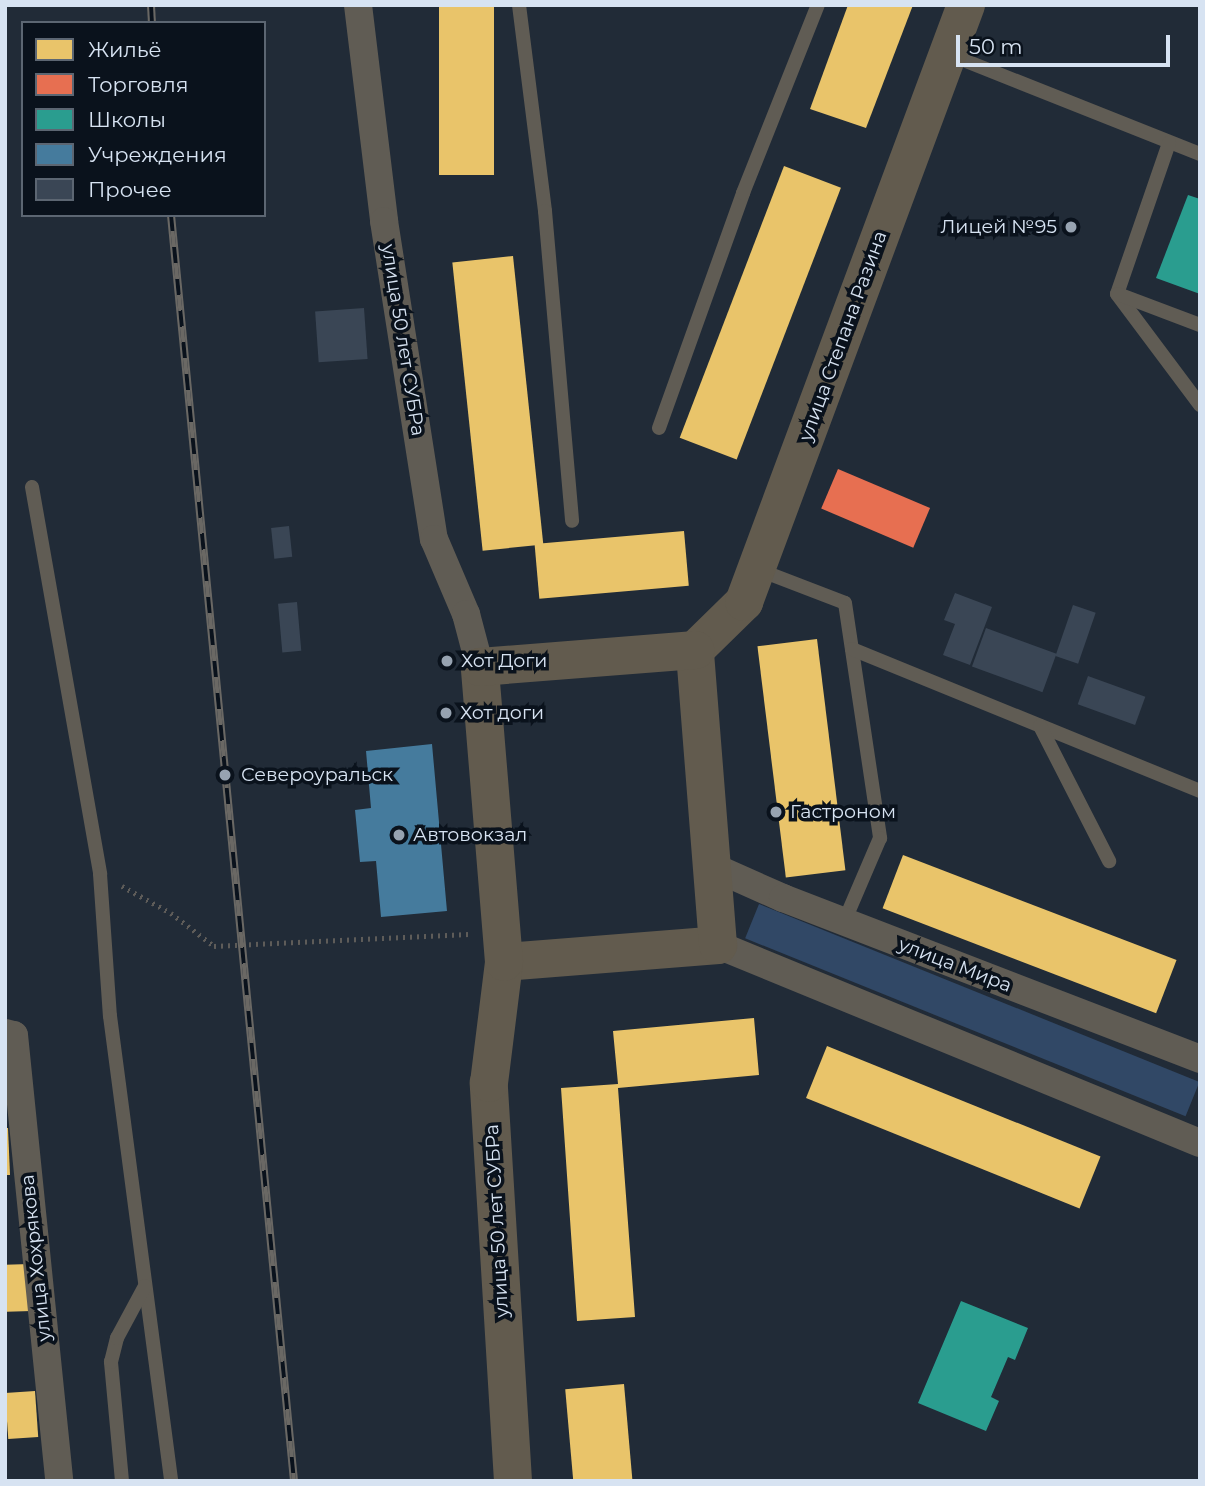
<!DOCTYPE html>
<meta charset="utf-8">
<style>
body{margin:0}
#map{position:relative;width:1205px;height:1486px;overflow:hidden;background:#212b37;font-family:Montserrat,sans-serif}
div>[style]{position:absolute}
.green>*{inset:0;background:#314866;transform-origin:0 0}
.homes>*{inset:0;background:#e9c46a;transform-origin:0 0}
.shops>*{inset:0;background:#e76f51;transform-origin:0 0}
.schools>*{inset:0;background:#2a9d8f}
.public>*{inset:0;background:#457b9d}
.building>*{inset:0;background:#3a4655;transform-origin:0 0}
.path>*{height:4.5px;margin-top:-2.25px;transform-origin:0;background:repeating-linear-gradient(90deg,#5e5c59 0 2px,transparent 0 7px)}
.lane>*{height:14px;margin:-7px;padding:0 7px;transform-origin:7px;border-radius:7px;background:#605c54}
.street>*{height:28px;margin:-14px;padding:0 14px;transform-origin:14px;border-radius:14px;background:#605c54}
.secondary>*{height:38px;margin:-19px;padding:0 19px;transform-origin:19px;border-radius:19px;background:#625b4e}
.rail>*{height:8px;margin-top:-4px;transform-origin:0;background:repeating-linear-gradient(90deg,#0a121c 0 16px,#6a6864 0 32px);box-sizing:border-box;border-block:2px solid #6a6864}
.dots>*{width:19px;height:19px;translate:-50% -50%;box-sizing:border-box;border:4px solid #0a121c;border-radius:50%}
span{translate:-50% -50%;white-space:nowrap;text-align:center;line-height:1.15;-webkit-text-stroke:7px #0a121c;paint-order:stroke}
.poi-label{font-size:19px;color:#d7e3f2}
.right{translate:-100% -50%;text-align:right}
.left{translate:0 -50%;text-align:left}
.street-label{font-size:19px;color:#d7e3f2}
.frame{position:absolute;inset:0;border:7px solid #d7e3f2;pointer-events:none}
.legend{position:absolute;left:21px;top:21px;width:245px;height:196px;box-sizing:border-box;background:#0a121c;border:2px solid #5c6672;margin:0;padding:9px 12px;list-style:none;font-size:21px;color:#d7e3f2}
.legend li{display:flex;align-items:center;gap:14px;height:35px}
.legend b{width:35px;border:2px solid #5c6672}
.scale{position:absolute;left:956px;top:35px;width:214px;height:32px;box-sizing:border-box;border:4px solid #d7e3f2;border-top:0;padding-left:9px;font-size:21px;line-height:24px;white-space:nowrap;color:#d7e3f2;-webkit-text-stroke:5px #0a121c;paint-order:stroke}
</style>
<div id="map">
<div class="green">
<div style="left:759px;top:904px;width:475px;height:37px;rotate:22deg"></div>
</div>
<div class="homes">
<div style="left:439px;top:5px;width:55px;height:170px"></div>
<div style="clip-path:polygon(848px 5px,913px 5px,866px 128px,810px 109px)"></div>
<div style="left:784px;top:166px;width:61px;height:291px;rotate:21deg"></div>
<div style="left:513px;top:256px;width:290px;height:61px;rotate:84deg"></div>
<div style="left:684px;top:531px;width:55px;height:150px;rotate:85deg"></div>
<div style="left:817px;top:639px;width:233px;height:60px;rotate:83deg"></div>
<div style="left:903px;top:855px;width:293px;height:57px;rotate:21deg"></div>
<div style="clip-path:polygon(754px 1018px,759px 1075px,618px 1088px,635px 1317px,577px 1321px,561px 1088px,618px 1084px,613px 1031px)"></div>
<div style="left:827px;top:1046px;width:295px;height:56px;rotate:22deg"></div>
<div style="clip-path:polygon(5px 1128px,8px 1128px,10px 1175px,5px 1175px)"></div>
<div style="left:30px;top:1264px;width:47px;height:25px;rotate:88deg"></div>
<div style="left:624px;top:1384px;width:97px;height:59px;rotate:85deg"></div>
<div style="left:35px;top:1391px;width:46px;height:30px;rotate:86deg"></div>
</div>
<div class="shops">
<div style="left:838px;top:469px;width:100px;height:43px;rotate:23deg"></div>
</div>
<div class="schools">
<div style="clip-path:polygon(1188px 195px,1200px 199px,1200px 294px,1156px 278px)"></div>
<div style="clip-path:polygon(961px 1301px,1028px 1328px,1015px 1360px,1008px 1357px,991px 1397px,999px 1401px,986px 1431px,918px 1403px)"></div>
</div>
<div class="public">
<div style="clip-path:polygon(432px 744px,447px 911px,381px 917px,376px 861px,360px 862px,355px 810px,371px 808px,366px 751px)"></div>
</div>
<div class="building">
<div style="left:364px;top:308px;width:51px;height:49px;rotate:86deg"></div>
<div style="left:289px;top:526px;width:31px;height:18px;rotate:84deg"></div>
<div style="clip-path:polygon(955px 593px,992px 607px,970px 665px,943px 655px,955px 624px,944px 620px)"></div>
<div style="left:297px;top:602px;width:49px;height:19px;rotate:85deg"></div>
<div style="left:1073px;top:605px;width:24px;height:54px;rotate:19deg"></div>
<div style="left:986px;top:628px;width:75px;height:41px;rotate:20deg"></div>
<div style="left:1088px;top:676px;width:61px;height:30px;rotate:20deg"></div>
</div>
<div class="path">
<div style="left:122px;top:886px;width:56px;rotate:28.9deg"></div>
<div style="left:171px;top:913px;width:54px;rotate:37.5deg"></div>
<div style="left:214px;top:946px;width:255px;rotate:-2.7deg"></div>
</div>
<div class="lane">
<div style="left:519px;top:5px;width:208px;rotate:82.8deg"></div>
<div style="left:545px;top:211px;width:311px;rotate:85deg"></div>
<div style="left:951px;top:55px;width:268px;rotate:21.7deg"></div>
<div style="left:1117px;top:294px;width:160px;rotate:-71deg"></div>
<div style="left:1117px;top:294px;width:139px;rotate:53.2deg"></div>
<div style="left:1118px;top:294px;width:88px;rotate:20.7deg"></div>
<div style="left:659px;top:428px;width:250px;rotate:-70.3deg"></div>
<div style="left:743px;top:193px;width:202px;rotate:-68.3deg"></div>
<div style="left:32px;top:487px;width:393px;rotate:80deg"></div>
<div style="left:100px;top:874px;width:142px;rotate:86deg"></div>
<div style="left:110px;top:1016px;width:469px;rotate:82.5deg"></div>
<div style="left:757px;top:569px;width:94px;rotate:21.1deg"></div>
<div style="left:845px;top:603px;width:238px;rotate:81.5deg"></div>
<div style="left:880px;top:838px;width:91px;rotate:113.2deg"></div>
<div style="left:852px;top:649px;width:376px;rotate:22.2deg"></div>
<div style="left:1040px;top:726px;width:152px;rotate:62.9deg"></div>
<div style="left:122px;top:1481px;width:120px;rotate:-95.3deg"></div>
<div style="left:111px;top:1362px;width:25px;rotate:-76deg"></div>
<div style="left:117px;top:1338px;width:59px;rotate:-61.7deg"></div>
</div>
<div class="street">
<div style="left:358px;top:5px;width:218px;rotate:83.1deg"></div>
<div style="left:384px;top:221px;width:322px;rotate:81.1deg"></div>
<div style="left:434px;top:539px;width:82px;rotate:66.9deg"></div>
<div style="left:466px;top:614px;width:55px;rotate:75.2deg"></div>
<div style="left:711px;top:866px;width:79px;rotate:24deg"></div>
<div style="left:783px;top:898px;width:447px;rotate:21.1deg"></div>
<div style="left:718px;top:945px;width:521px;rotate:22.33deg"></div>
<div style="left:5px;top:1033px;width:9px;rotate:13deg"></div>
<div style="left:14px;top:1035px;width:448px;rotate:84.2deg"></div>
</div>
<div class="secondary">
<div style="left:695px;top:650px;width:69px;rotate:-44.4deg"></div>
<div style="left:744px;top:602px;width:637px;rotate:-69.6deg"></div>
<div style="left:504px;top:962px;width:215px;rotate:-4.5deg"></div>
<div style="left:718px;top:945px;width:296px;rotate:-94.5deg"></div>
<div style="left:513px;top:1481px;width:399px;rotate:-93.5deg"></div>
<div style="left:489px;top:1083px;width:122px;rotate:-82.9deg"></div>
<div style="left:504px;top:962px;width:296px;rotate:-94.7deg"></div>
<div style="left:480px;top:667px;width:216px;rotate:-4.5deg"></div>
</div>
<div class="rail">
<div style="left:151px;top:5px;width:18px;rotate:87deg"></div>
<div style="left:171px;top:215px;width:1272px;rotate:84.45deg"></div>
</div>
<div class="dots">
<div style="left:1071px;top:227px;background:#97a3b1"></div>
<div style="left:447px;top:661px;background:#97a3b1"></div>
<div style="left:446px;top:713px;background:#97a3b1"></div>
<div style="left:225px;top:775px;background:#97a3b1"></div>
<div style="left:776px;top:812px;background:#97a3b1"></div>
<div style="left:399px;top:835px;background:#97a3b1"></div>
</div>
<div class="poi-label">
<span class="right" style="left:1057px;top:227px">Лицей №95</span>
<span class="left" style="left:461px;top:661px">Хот Доги</span>
<span class="left" style="left:460px;top:713px">Хот доги</span>
<span class="left" style="left:241px;top:775px">Североуральск</span>
<span class="left" style="left:790px;top:812px">Гастроном</span>
<span class="left" style="left:413px;top:835px">Автовокзал</span>
</div>
<div class="street-label">
<span style="left:843px;top:336px;rotate:-70deg">улица Степана Разина</span>
<span style="left:403px;top:340px;rotate:81deg">улица 50 лет СУБРа</span>
<span style="left:955px;top:965px;rotate:21deg">улица Мира</span>
<span style="left:497px;top:1221px;rotate:-93deg">улица 50 лет СУБРа</span>
<span style="left:36px;top:1258px;rotate:-96deg">улица Хохрякова</span>
</div>
<div class="frame"></div>
<ul class="legend">
<li><b style="height:19px;background:#e9c46a"></b>Жильё</li>
<li><b style="height:19px;background:#e76f51"></b>Торговля</li>
<li><b style="height:19px;background:#2a9d8f"></b>Школы</li>
<li><b style="height:19px;background:#457b9d"></b>Учреждения</li>
<li><b style="height:19px;background:#3a4655"></b>Прочее</li>
</ul>
<div class="scale">50 m</div>
</div>
